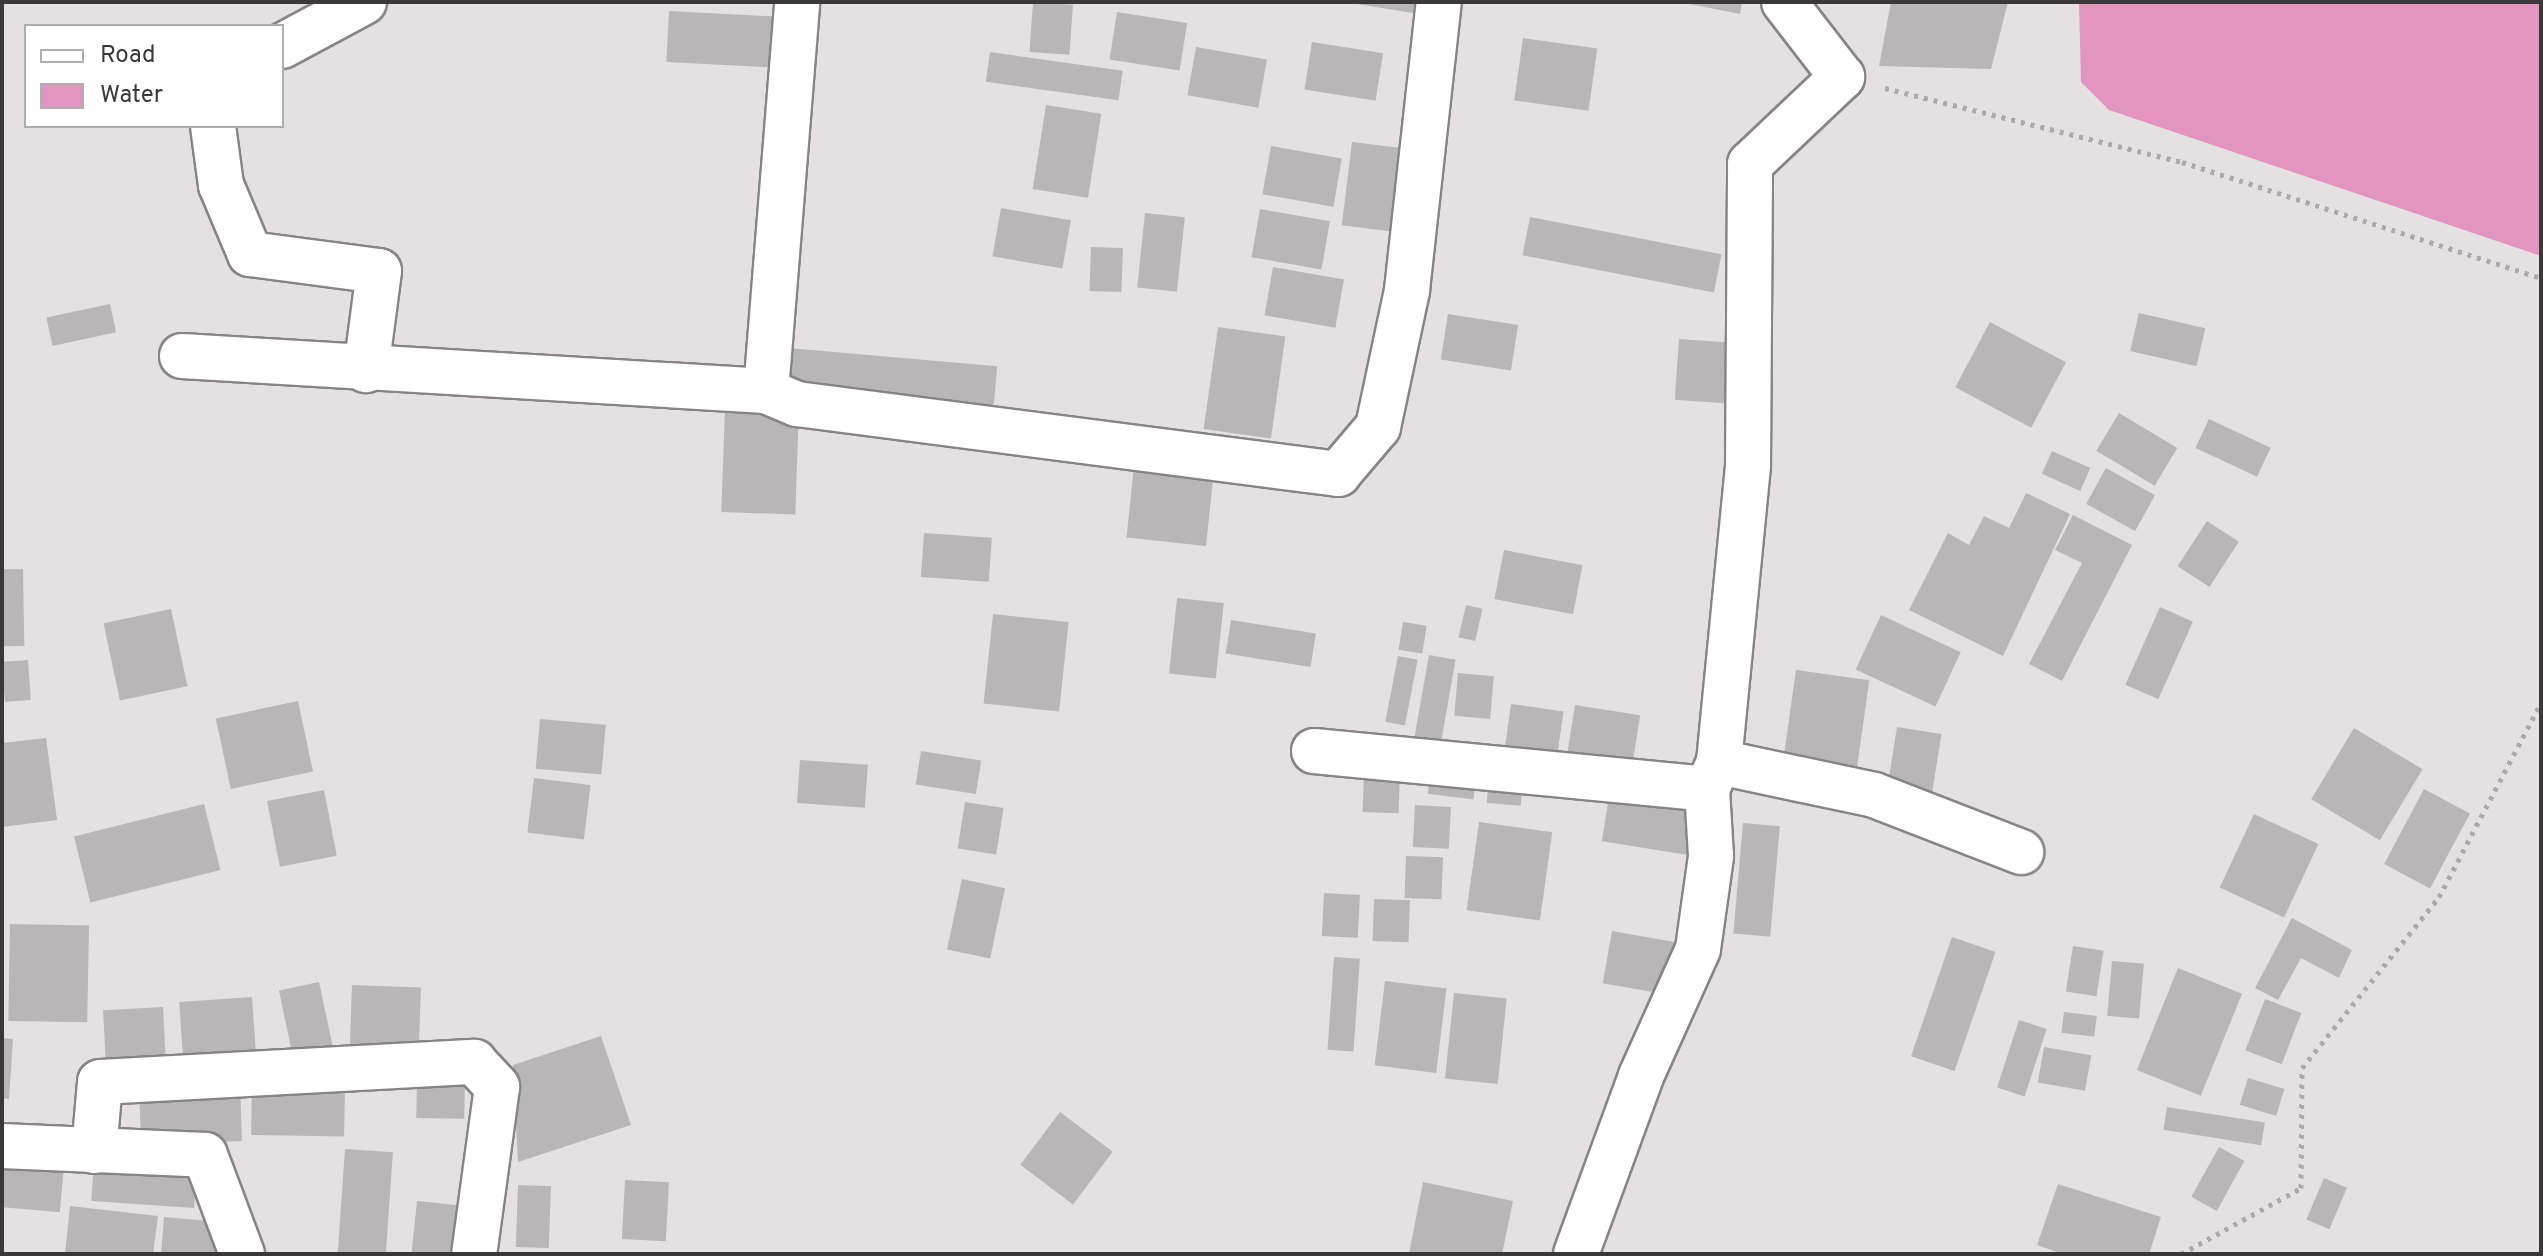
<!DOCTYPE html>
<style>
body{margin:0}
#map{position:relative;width:2543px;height:1256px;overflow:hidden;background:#e5e1e3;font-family:Overpass,sans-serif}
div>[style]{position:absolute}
.water>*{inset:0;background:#e296bf}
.building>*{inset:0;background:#b9b6b7;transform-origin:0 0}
.path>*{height:5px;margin-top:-2.5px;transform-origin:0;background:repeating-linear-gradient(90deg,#aeaaac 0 4px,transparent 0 10px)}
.roads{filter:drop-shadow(2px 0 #888486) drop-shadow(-2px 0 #888486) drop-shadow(0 2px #888486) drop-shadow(0 -2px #888486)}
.minor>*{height:44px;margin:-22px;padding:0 22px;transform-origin:22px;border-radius:22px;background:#fff}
span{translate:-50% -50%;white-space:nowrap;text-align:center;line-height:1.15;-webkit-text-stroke:6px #fff;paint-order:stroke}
.frame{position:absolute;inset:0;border:4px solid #3a3839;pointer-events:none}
.legend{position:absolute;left:24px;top:24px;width:260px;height:104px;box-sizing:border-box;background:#fff;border:2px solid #b0afb0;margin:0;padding:10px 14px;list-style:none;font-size:24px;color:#3a3839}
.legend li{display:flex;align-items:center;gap:16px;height:40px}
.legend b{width:40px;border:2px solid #b0afb0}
</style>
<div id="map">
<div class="water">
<div style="clip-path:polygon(2079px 2px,2541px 2px,2541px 256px,2109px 110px,2081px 82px)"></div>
</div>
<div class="building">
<div style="left:1033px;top:2px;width:40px;height:50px;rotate:4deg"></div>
<div style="clip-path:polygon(1345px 2px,1420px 2px,1419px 14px)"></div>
<div style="clip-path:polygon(1680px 2px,1742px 2px,1740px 14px)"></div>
<div style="clip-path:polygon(1891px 2px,2008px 2px,1991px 69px,1879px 66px)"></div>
<div style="left:669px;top:11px;width:107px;height:51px;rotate:3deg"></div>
<div style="left:1117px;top:12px;width:71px;height:48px;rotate:9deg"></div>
<div style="left:1523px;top:38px;width:75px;height:63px;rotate:8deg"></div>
<div style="left:1312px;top:42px;width:72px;height:48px;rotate:9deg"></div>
<div style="left:1196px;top:47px;width:72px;height:49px;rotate:10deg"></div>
<div style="left:990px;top:52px;width:134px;height:30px;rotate:8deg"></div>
<div style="left:1046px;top:105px;width:56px;height:85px;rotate:9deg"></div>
<div style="left:1352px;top:142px;width:64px;height:84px;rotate:7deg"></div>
<div style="left:1271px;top:146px;width:72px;height:49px;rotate:10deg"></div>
<div style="left:1001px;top:208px;width:71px;height:49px;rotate:10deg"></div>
<div style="left:1260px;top:209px;width:71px;height:49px;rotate:10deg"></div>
<div style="left:1145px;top:213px;width:40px;height:75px;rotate:6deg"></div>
<div style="left:1530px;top:217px;width:195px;height:39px;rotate:11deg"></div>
<div style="left:1091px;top:247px;width:32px;height:44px;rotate:2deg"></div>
<div style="left:1273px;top:267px;width:72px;height:49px;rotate:10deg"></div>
<div style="left:110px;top:304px;width:29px;height:65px;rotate:78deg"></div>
<div style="left:2139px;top:313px;width:68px;height:39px;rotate:13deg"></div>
<div style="left:1448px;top:314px;width:71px;height:46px;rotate:9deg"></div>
<div style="left:1990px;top:322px;width:86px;height:74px;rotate:28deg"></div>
<div style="left:1218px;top:327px;width:68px;height:103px;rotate:8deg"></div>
<div style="left:1679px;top:339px;width:64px;height:61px;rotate:4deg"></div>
<div style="left:788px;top:348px;width:210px;height:44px;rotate:5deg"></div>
<div style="left:725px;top:407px;width:74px;height:105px;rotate:2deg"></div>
<div style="left:2119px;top:413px;width:68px;height:44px;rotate:31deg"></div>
<div style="left:2209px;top:419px;width:68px;height:32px;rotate:25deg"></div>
<div style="left:2052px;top:451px;width:42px;height:25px;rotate:24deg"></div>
<div style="left:1134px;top:466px;width:80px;height:72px;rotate:6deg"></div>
<div style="left:2106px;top:468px;width:56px;height:41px;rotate:29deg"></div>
<div style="clip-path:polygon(2026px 493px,2070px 514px,2003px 656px,1909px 610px,1948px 533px,1969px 545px,1984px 516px,2009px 528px)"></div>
<div style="clip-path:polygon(2073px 515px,2132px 545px,2062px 681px,2029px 664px,2082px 563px,2055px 550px)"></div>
<div style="left:2207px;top:521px;width:38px;height:54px;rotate:33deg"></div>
<div style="left:924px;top:533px;width:68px;height:44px;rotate:4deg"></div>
<div style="left:1504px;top:550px;width:80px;height:50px;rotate:11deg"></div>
<div style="left:23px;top:569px;width:77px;height:21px;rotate:89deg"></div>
<div style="left:1177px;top:598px;width:47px;height:76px;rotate:6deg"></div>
<div style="left:1466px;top:605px;width:17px;height:33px;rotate:13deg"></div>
<div style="left:2160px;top:607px;width:36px;height:85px;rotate:24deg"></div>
<div style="left:171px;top:609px;width:79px;height:69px;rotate:78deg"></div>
<div style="left:993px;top:614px;width:76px;height:90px;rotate:6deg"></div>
<div style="left:1881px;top:615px;width:88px;height:60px;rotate:25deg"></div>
<div style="left:1231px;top:620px;width:86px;height:34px;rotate:9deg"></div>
<div style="left:1403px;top:622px;width:24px;height:28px;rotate:9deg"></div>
<div style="left:1429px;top:655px;width:27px;height:91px;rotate:10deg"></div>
<div style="left:1398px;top:656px;width:20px;height:67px;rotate:11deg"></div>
<div style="left:28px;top:660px;width:40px;height:26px;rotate:86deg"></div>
<div style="left:1796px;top:670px;width:74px;height:97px;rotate:8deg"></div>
<div style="left:1458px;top:673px;width:36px;height:43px;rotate:5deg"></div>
<div style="left:298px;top:701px;width:72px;height:84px;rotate:78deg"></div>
<div style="left:1511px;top:704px;width:53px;height:58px;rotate:8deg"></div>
<div style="left:1575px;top:705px;width:66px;height:54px;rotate:9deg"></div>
<div style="left:540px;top:719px;width:66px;height:50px;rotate:5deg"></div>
<div style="left:1897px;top:727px;width:45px;height:68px;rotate:9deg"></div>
<div style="left:2354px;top:728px;width:80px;height:83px;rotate:31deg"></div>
<div style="clip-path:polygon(46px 738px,57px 820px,2px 827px,2px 743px)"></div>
<div style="left:921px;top:751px;width:61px;height:34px;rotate:9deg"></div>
<div style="left:800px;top:760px;width:68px;height:43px;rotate:4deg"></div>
<div style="left:1431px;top:768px;width:46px;height:26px;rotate:7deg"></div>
<div style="left:1364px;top:770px;width:36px;height:42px;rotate:2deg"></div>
<div style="left:1489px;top:777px;width:34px;height:26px;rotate:5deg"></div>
<div style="left:534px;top:778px;width:57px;height:55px;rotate:7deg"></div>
<div style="left:2424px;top:789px;width:52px;height:85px;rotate:28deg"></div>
<div style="left:324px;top:790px;width:67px;height:58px;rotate:79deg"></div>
<div style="left:1610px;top:790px;width:86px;height:52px;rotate:9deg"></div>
<div style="left:965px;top:802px;width:39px;height:47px;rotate:9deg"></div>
<div style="left:204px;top:804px;width:68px;height:134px;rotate:76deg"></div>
<div style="left:1415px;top:805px;width:36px;height:42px;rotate:3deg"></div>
<div style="left:2254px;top:814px;width:71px;height:81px;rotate:25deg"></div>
<div style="left:1479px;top:822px;width:74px;height:89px;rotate:8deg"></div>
<div style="left:1743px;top:823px;width:37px;height:111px;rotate:5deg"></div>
<div style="left:1406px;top:856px;width:37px;height:42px;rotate:2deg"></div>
<div style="left:962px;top:879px;width:44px;height:72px;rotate:12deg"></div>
<div style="left:1324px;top:893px;width:36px;height:43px;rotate:3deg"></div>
<div style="left:1374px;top:899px;width:36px;height:42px;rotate:2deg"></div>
<div style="clip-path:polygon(2292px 918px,2352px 950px,2339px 978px,2301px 958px,2278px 1000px,2255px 988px)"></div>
<div style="left:10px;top:924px;width:79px;height:97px;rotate:1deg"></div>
<div style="left:1612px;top:931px;width:73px;height:53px;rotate:10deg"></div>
<div style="left:1952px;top:937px;width:46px;height:126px;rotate:19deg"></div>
<div style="left:2073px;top:946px;width:31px;height:46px;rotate:9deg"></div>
<div style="left:1334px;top:957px;width:26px;height:93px;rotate:4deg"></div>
<div style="left:2112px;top:961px;width:32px;height:55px;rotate:5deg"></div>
<div style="left:2178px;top:968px;width:69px;height:110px;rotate:22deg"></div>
<div style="left:1385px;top:981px;width:62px;height:85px;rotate:7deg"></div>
<div style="left:319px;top:982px;width:67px;height:41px;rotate:78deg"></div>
<div style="left:352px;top:985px;width:69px;height:67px;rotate:2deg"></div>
<div style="left:1454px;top:993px;width:53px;height:86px;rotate:6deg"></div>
<div style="left:252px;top:997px;width:63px;height:73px;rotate:86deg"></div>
<div style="left:2265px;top:999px;width:39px;height:55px;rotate:21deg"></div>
<div style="left:163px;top:1007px;width:55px;height:60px;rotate:87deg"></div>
<div style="left:2064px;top:1012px;width:33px;height:21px;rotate:7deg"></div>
<div style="left:2019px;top:1020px;width:29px;height:71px;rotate:18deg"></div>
<div style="clip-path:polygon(601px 1036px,631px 1125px,518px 1162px,513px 1065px)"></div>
<div style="clip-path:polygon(2px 1038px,13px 1039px,9px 1099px,2px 1098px)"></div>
<div style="left:2044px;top:1047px;width:48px;height:36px;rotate:10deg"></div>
<div style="left:417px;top:1074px;width:48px;height:44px;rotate:1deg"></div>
<div style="left:2248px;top:1078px;width:38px;height:28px;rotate:17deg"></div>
<div style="left:252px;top:1082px;width:93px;height:53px;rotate:1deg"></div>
<div style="left:240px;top:1083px;width:58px;height:101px;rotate:88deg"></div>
<div style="left:2167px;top:1107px;width:99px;height:23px;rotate:9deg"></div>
<div style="left:1060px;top:1112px;width:66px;height:66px;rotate:37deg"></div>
<div style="left:2219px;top:1147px;width:29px;height:57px;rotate:29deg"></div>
<div style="left:345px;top:1149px;width:48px;height:105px;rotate:4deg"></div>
<div style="left:2px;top:1162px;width:62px;height:45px;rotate:5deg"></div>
<div style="left:94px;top:1162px;width:103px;height:39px;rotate:4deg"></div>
<div style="left:2324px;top:1178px;width:25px;height:45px;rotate:23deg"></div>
<div style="left:625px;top:1180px;width:44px;height:59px;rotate:3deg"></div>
<div style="clip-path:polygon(1423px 1182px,1513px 1201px,1502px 1254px,1409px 1254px)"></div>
<div style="clip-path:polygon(2058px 1184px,2161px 1217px,2149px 1254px,2063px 1254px,2037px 1245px)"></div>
<div style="left:518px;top:1185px;width:33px;height:62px;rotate:2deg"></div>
<div style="left:417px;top:1201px;width:44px;height:53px;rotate:6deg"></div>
<div style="clip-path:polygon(70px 1206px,158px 1216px,153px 1254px,65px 1254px)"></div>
<div style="clip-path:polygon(164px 1217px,232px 1223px,230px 1254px,161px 1254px)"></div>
</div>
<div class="path">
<div style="left:1885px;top:88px;width:306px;rotate:14deg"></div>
<div style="left:2182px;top:162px;width:377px;rotate:17.9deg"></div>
<div style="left:2181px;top:1254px;width:137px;rotate:-28.8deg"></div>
<div style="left:2301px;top:1188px;width:120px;rotate:-89.5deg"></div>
<div style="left:2302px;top:1068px;width:219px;rotate:-51.3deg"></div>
<div style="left:2439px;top:897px;width:219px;rotate:-62.3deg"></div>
</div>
<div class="roads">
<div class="minor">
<div style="left:282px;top:46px;width:93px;rotate:-28.2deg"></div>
<div style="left:213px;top:126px;width:60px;rotate:82.3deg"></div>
<div style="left:221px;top:185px;width:75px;rotate:67.2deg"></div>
<div style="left:250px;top:254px;width:130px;rotate:7.5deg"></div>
<div style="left:379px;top:271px;width:100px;rotate:97.5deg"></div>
<div style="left:182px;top:356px;width:585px;rotate:3.43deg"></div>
<div style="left:766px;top:391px;width:34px;rotate:23deg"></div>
<div style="left:797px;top:404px;width:546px;rotate:7.37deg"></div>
<div style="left:1338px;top:474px;width:62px;rotate:-49.6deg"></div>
<div style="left:1378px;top:427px;width:140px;rotate:-78deg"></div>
<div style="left:1407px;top:290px;width:290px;rotate:-83.7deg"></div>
<div style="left:766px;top:391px;width:390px;rotate:-85.4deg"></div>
<div style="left:1314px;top:751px;width:395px;rotate:5.5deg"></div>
<div style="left:1719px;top:762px;width:158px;rotate:12deg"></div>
<div style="left:1874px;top:795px;width:158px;rotate:21.2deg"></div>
<div style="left:2px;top:1146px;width:203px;rotate:2.5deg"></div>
<div style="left:205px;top:1155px;width:106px;rotate:69.5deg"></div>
<div style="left:94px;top:1151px;width:69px;rotate:-85deg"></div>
<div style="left:100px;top:1082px;width:375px;rotate:-3.1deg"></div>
<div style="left:474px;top:1062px;width:34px;rotate:47deg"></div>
<div style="left:497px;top:1087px;width:169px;rotate:97.8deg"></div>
<div style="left:1576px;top:1254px;width:189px;rotate:-69.9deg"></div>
<div style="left:1641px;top:1076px;width:139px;rotate:-65.8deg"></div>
<div style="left:1698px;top:949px;width:94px;rotate:-82deg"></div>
<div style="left:1711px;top:856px;width:67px;rotate:-93.4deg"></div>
<div style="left:1707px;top:789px;width:30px;rotate:-66deg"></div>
<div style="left:1719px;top:762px;width:298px;rotate:-84.4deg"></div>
<div style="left:1748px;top:465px;width:301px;rotate:-89.6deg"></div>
<div style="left:1750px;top:164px;width:127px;rotate:-43.4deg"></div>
<div style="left:1842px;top:77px;width:95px;rotate:-127.7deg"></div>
</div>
</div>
<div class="frame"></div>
<ul class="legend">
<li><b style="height:10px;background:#fff"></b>Road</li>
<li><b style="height:22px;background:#e296bf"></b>Water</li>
</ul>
</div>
